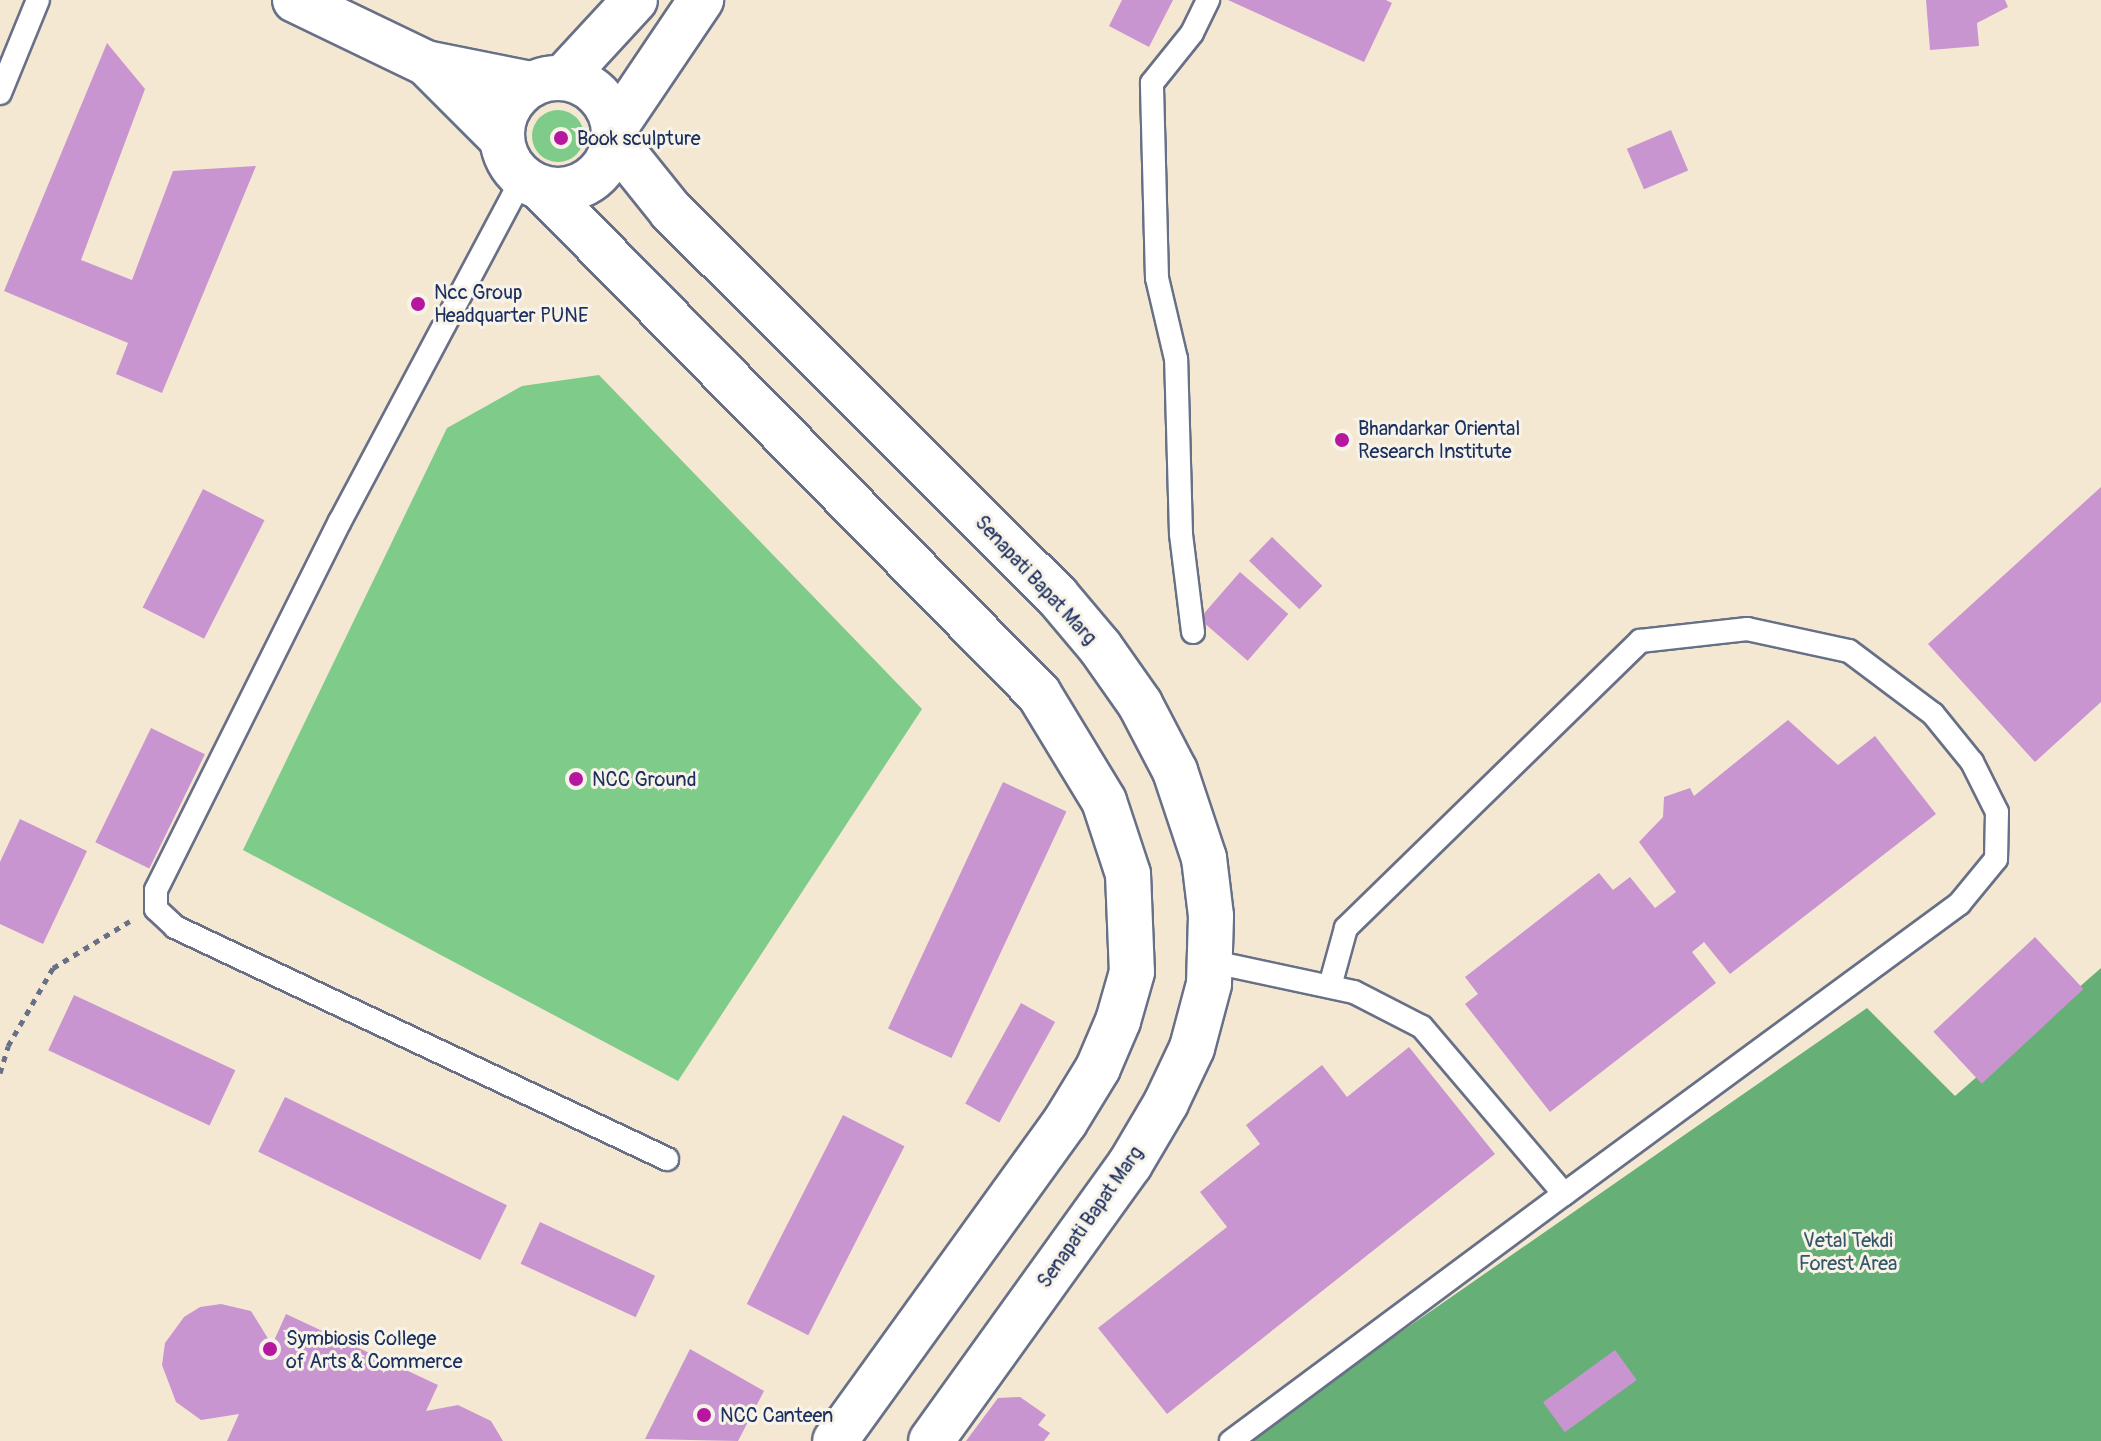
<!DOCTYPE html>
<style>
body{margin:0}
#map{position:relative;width:2101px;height:1441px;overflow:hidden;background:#f5e8d3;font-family:Pangolin,sans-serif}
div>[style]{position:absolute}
.green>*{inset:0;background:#7ecb8a}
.round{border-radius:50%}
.forest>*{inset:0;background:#66af76}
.building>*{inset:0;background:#c895d1;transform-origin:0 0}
.path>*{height:5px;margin-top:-2.5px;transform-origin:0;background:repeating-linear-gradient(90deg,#677087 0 6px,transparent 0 12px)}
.roads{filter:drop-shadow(2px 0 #677087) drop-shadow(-2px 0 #677087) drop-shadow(0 2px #677087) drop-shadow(0 -2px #677087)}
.service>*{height:22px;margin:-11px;padding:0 11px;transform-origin:11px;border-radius:11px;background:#fff}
.tertiary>*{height:44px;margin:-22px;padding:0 22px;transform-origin:22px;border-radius:22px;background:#fff}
.primary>*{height:44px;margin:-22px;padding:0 22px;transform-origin:22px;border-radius:22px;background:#fff}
.primary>.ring{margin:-22px;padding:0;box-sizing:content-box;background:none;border:44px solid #fff;border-radius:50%}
.dots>*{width:22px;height:22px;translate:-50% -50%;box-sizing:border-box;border:4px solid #f7f3e8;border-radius:50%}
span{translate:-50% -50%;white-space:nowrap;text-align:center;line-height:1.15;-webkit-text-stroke:6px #f7f3e8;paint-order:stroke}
.poi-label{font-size:20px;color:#1b2f5e}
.left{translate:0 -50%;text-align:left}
.street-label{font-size:20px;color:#1b2f5e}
.park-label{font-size:20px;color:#345669}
</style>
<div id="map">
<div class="green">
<div class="round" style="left:532px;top:110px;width:52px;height:52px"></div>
<div style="clip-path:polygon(599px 375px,922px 709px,678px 1081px,243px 850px,447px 428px,522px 386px)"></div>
</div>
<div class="forest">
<div style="clip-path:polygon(2101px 968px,2101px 1441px,1244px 1441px,1867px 1008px,1955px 1096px)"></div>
</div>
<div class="building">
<div style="clip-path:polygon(1122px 0,1173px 0,1149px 47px,1109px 26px)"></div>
<div style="clip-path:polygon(1228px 0,1386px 0,1392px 3px,1364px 62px)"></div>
<div style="clip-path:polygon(1926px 0,2005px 0,2008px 7px,1977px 23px,1979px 46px,1930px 50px)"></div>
<div style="clip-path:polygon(107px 43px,145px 89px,81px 260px,132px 280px,173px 171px,256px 166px,162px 393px,116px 374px,128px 343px,4px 291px)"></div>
<div style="left:1671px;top:130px;width:44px;height:48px;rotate:67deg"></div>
<div style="clip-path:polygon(2101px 487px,2101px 702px,2035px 762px,1928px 644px)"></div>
<div style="left:203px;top:489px;width:69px;height:133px;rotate:27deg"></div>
<div style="left:1272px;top:537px;width:70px;height:33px;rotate:44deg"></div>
<div style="left:1240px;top:572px;width:64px;height:62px;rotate:41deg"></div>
<div style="clip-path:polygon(1788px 720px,1838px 765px,1875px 736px,1936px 814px,1730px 974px,1704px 942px,1692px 952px,1716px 983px,1550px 1112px,1465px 1004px,1478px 994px,1465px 977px,1599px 873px,1613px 890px,1630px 877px,1655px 908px,1676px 892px,1639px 842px,1663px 817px,1664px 797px,1690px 788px,1694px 796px)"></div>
<div style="left:151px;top:728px;width:60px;height:127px;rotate:26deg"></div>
<div style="left:1003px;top:782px;width:70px;height:272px;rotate:25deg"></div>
<div style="clip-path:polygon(20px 819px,87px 851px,43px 944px,0 924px,0 862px)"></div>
<div style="left:2035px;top:937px;width:71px;height:139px;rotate:47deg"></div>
<div style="left:74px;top:995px;width:178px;height:61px;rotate:25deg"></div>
<div style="left:1021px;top:1003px;width:39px;height:115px;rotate:29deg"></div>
<div style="clip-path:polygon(1409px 1047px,1495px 1154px,1167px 1414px,1098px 1328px,1227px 1227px,1200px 1192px,1260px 1144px,1246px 1125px,1322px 1065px,1347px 1097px)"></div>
<div style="left:285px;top:1097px;width:247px;height:61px;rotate:26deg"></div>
<div style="left:843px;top:1115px;width:69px;height:212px;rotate:27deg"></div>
<div style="left:540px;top:1222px;width:127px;height:46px;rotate:25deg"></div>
<div style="clip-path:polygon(221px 1304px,251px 1311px,272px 1345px,286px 1314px,438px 1385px,426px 1411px,458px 1405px,491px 1421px,503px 1441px,227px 1441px,239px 1414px,201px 1420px,176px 1402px,162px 1365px,165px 1343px,184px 1317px,200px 1307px)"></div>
<div style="clip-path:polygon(690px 1349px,764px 1391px,738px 1441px,645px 1439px)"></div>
<div style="left:1615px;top:1350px;width:37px;height:89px;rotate:54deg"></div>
<div style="clip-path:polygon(1020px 1397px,1046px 1415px,1038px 1425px,1050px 1433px,1044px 1441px,966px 1441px,998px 1398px)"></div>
</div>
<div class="path">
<div style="left:0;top:1073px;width:28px;rotate:-73deg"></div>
<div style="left:8px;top:1046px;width:90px;rotate:-60deg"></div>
<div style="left:53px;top:968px;width:90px;rotate:-31.4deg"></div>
</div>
<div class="roads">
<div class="service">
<div style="left:0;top:93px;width:100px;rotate:-67.8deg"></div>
<div style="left:523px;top:177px;width:390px;rotate:118deg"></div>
<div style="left:340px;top:521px;width:412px;rotate:116.5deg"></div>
<div style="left:156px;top:890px;width:19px;rotate:90deg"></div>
<div style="left:156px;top:909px;width:26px;rotate:43deg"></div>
<div style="left:175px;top:927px;width:544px;rotate:25.25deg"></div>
<div style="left:1193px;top:632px;width:99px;rotate:-97deg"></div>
<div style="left:1181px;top:534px;width:175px;rotate:-91.6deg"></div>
<div style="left:1176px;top:359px;width:83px;rotate:-103.2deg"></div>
<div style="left:1157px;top:278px;width:195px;rotate:-91.5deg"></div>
<div style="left:1152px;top:83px;width:64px;rotate:-51.3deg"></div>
<div style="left:1192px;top:33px;width:37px;rotate:-64deg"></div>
<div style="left:1209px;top:961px;width:148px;rotate:12.1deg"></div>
<div style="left:1354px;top:992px;width:76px;rotate:27.2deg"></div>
<div style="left:1422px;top:1027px;width:219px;rotate:49.6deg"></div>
<div style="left:1564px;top:1194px;width:415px;rotate:143.4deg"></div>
<div style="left:1330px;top:986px;width:60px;rotate:-74.6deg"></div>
<div style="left:1346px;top:928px;width:411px;rotate:-44.3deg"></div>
<div style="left:1640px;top:641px;width:108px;rotate:-6.4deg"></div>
<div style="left:1747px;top:629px;width:104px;rotate:12.2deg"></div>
<div style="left:1849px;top:651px;width:105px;rotate:36.9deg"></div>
<div style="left:1933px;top:714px;width:62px;rotate:50.9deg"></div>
<div style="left:1972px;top:762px;width:56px;rotate:63.4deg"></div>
<div style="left:1997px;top:812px;width:47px;rotate:91.2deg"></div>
<div style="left:1996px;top:859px;width:58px;rotate:129.4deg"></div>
<div style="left:1959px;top:904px;width:490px;rotate:143.7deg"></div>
</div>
<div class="tertiary">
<div style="left:295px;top:0;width:145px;rotate:25.7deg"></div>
<div style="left:426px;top:63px;width:107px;rotate:11.3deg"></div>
<div style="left:426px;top:63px;width:107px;rotate:45deg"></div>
</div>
<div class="primary">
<div class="ring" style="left:502px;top:78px;width:68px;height:68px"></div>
<div style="left:563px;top:78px;width:106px;rotate:-47.3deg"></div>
<div style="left:614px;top:129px;width:156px;rotate:-56deg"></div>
<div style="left:614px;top:140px;width:91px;rotate:51.2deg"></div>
<div style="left:671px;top:211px;width:545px;rotate:44.93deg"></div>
<div style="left:1057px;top:596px;width:67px;rotate:49.9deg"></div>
<div style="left:1100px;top:647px;width:70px;rotate:54.9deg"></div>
<div style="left:1140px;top:704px;width:76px;rotate:62.4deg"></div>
<div style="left:1175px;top:771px;width:92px;rotate:71.6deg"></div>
<div style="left:1204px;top:858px;width:58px;rotate:83.1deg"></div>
<div style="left:1211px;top:916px;width:68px;rotate:91.7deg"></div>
<div style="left:1209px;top:984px;width:66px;rotate:104.9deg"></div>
<div style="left:1192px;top:1048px;width:61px;rotate:115.3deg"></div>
<div style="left:1166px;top:1103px;width:71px;rotate:120.5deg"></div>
<div style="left:1130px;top:1164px;width:341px;rotate:125.7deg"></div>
<div style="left:541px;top:188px;width:710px;rotate:45.46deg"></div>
<div style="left:1039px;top:694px;width:125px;rotate:58.7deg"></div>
<div style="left:1104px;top:801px;width:77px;rotate:71.8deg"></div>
<div style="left:1128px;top:874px;width:98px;rotate:87.7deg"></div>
<div style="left:1132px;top:972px;width:51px;rotate:105.9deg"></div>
<div style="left:1118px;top:1021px;width:51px;rotate:113.1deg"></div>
<div style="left:1098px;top:1068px;width:63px;rotate:121.4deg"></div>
<div style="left:1065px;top:1122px;width:393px;rotate:125.8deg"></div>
</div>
</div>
<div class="dots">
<div style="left:561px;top:138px;background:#b5179e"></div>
<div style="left:418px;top:304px;background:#b5179e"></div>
<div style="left:1342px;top:440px;background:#b5179e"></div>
<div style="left:576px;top:779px;background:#b5179e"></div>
<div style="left:270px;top:1349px;background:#b5179e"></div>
<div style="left:704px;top:1415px;background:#b5179e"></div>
</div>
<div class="poi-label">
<span class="left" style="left:577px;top:138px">Book sculpture</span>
<span class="left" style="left:434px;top:304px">Ncc Group<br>Headquarter PUNE</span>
<span class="left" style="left:1358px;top:440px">Bhandarkar Oriental<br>Research Institute</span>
<span class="left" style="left:592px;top:779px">NCC Ground</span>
<span class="left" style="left:286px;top:1350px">Symbiosis College<br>of Arts &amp; Commerce</span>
<span class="left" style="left:720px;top:1415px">NCC Canteen</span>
</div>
<div class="street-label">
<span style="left:1036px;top:580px;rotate:47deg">Senapati Bapat Marg</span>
<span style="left:1090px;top:1217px;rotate:-55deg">Senapati Bapat Marg</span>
</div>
<div class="park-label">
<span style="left:1848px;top:1252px">Vetal Tekdi<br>Forest Area</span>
</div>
</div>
